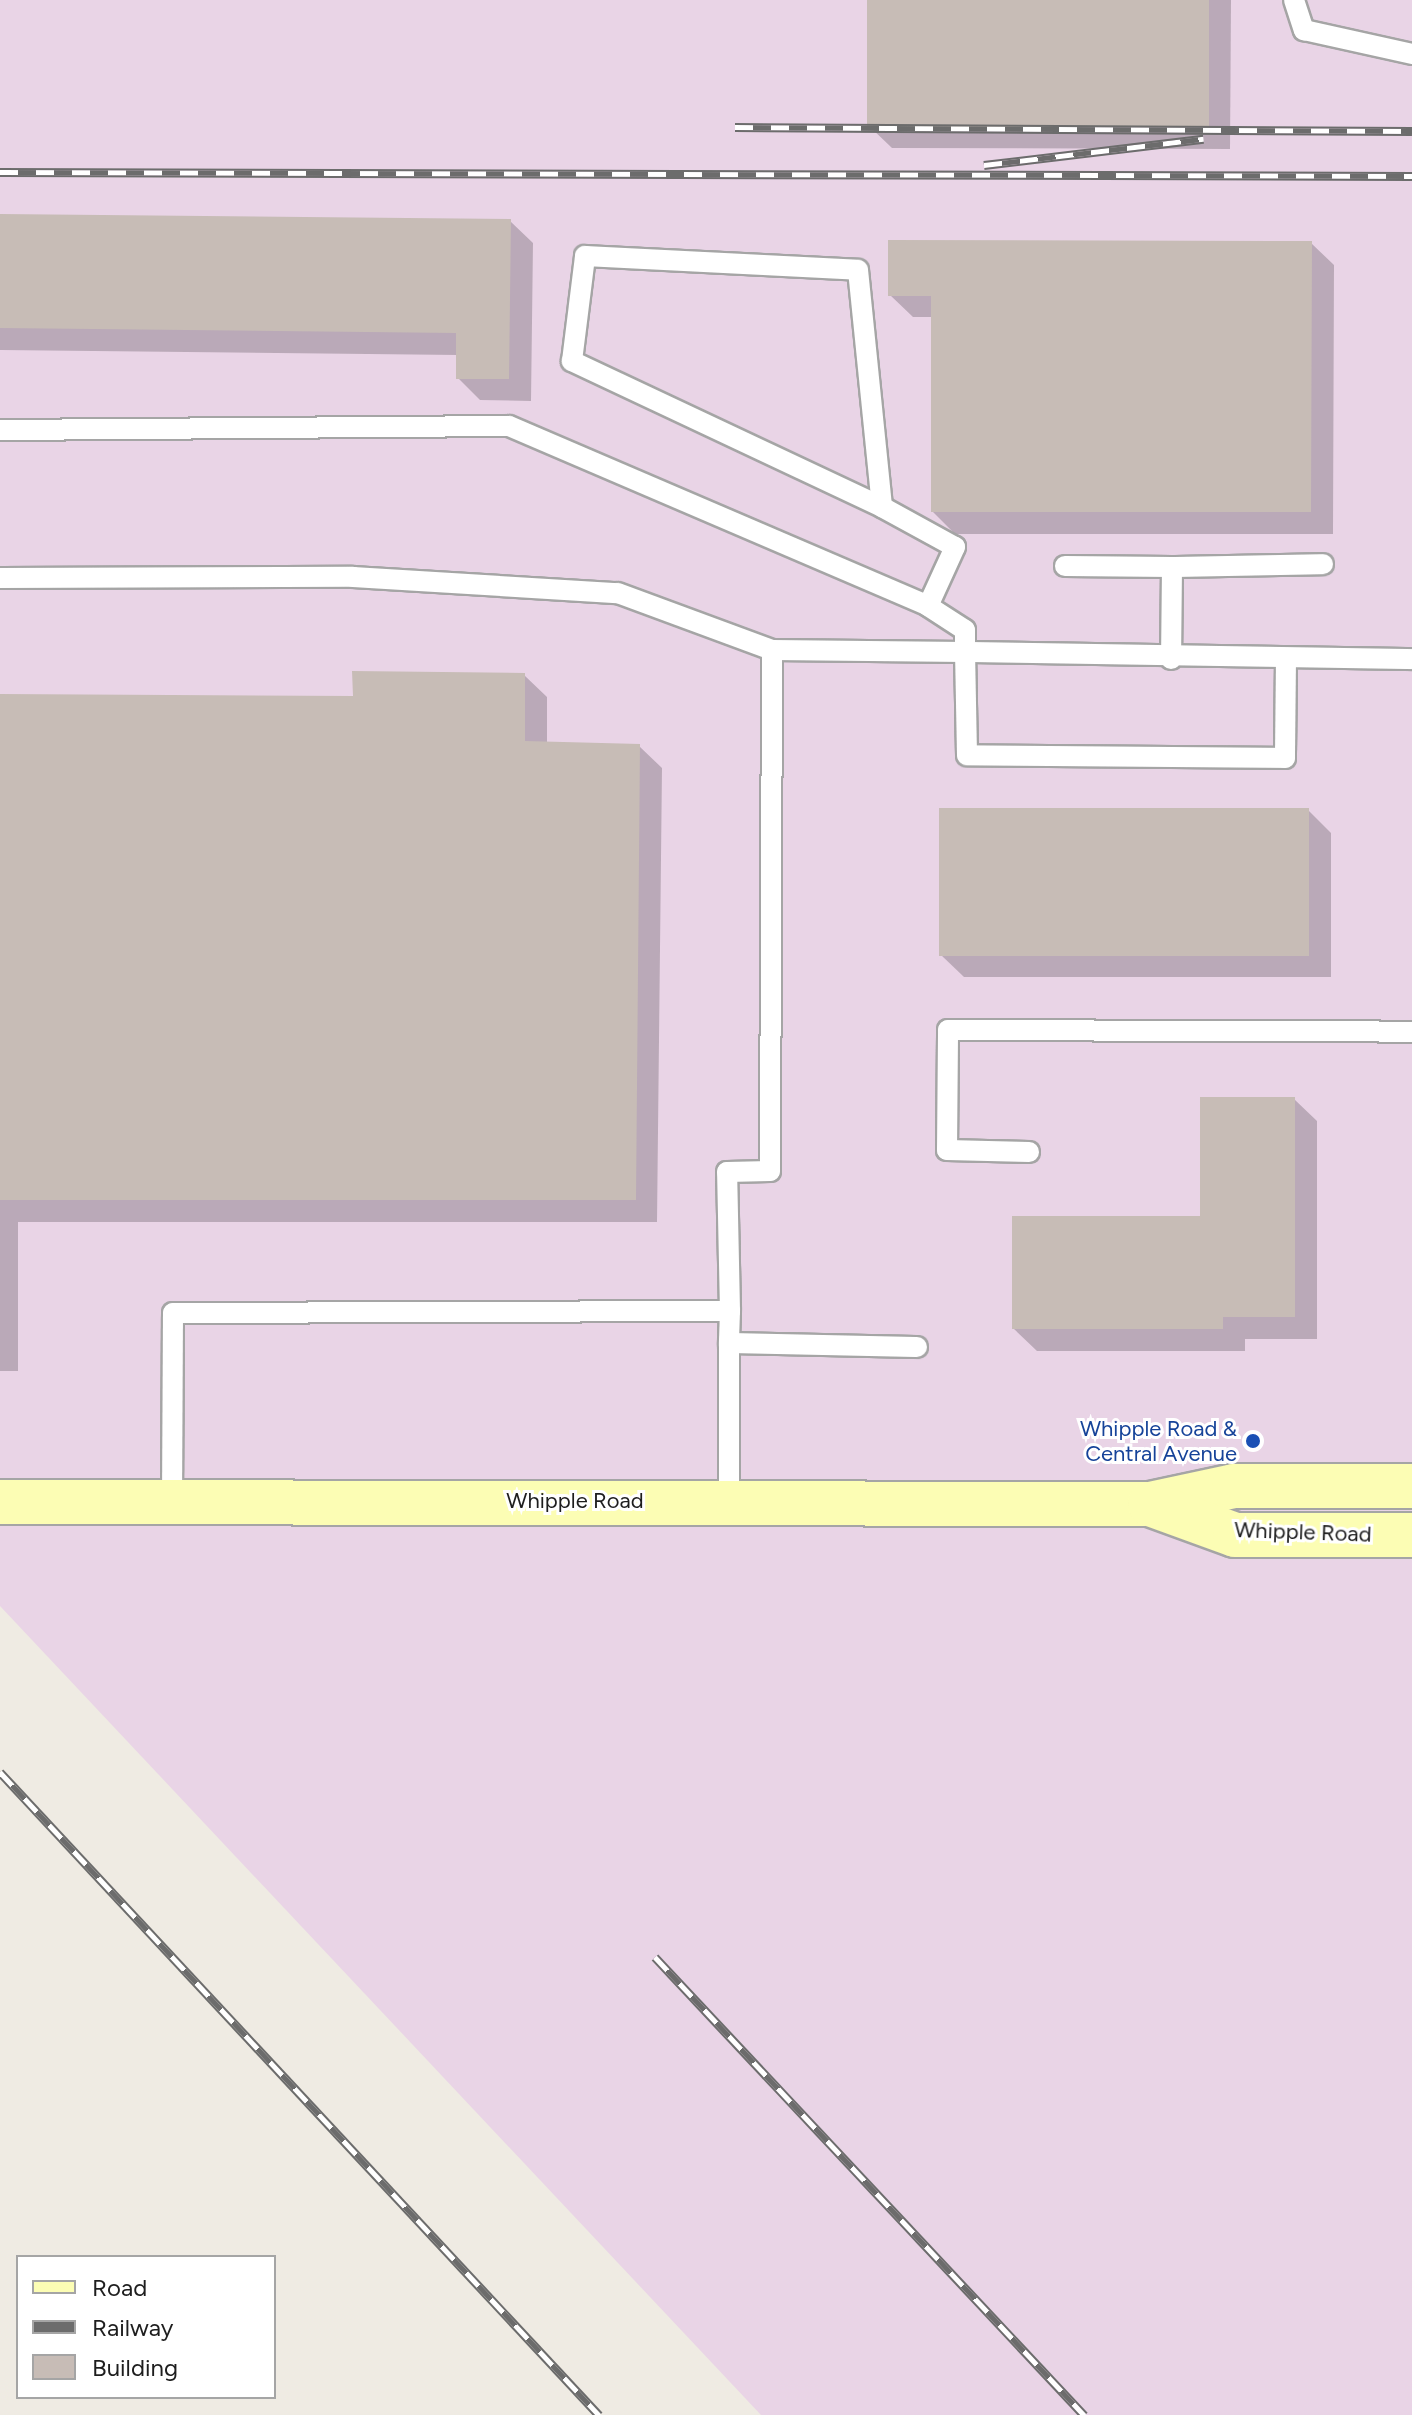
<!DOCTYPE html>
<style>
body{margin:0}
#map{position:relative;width:1412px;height:2415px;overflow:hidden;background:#efebe3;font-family:Figtree,sans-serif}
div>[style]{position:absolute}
.industrial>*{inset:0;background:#e9d4e6}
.shadow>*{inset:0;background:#0003}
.building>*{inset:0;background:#c7bcb6;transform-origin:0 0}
.roads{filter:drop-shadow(2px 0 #a5a5a5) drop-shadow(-2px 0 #a5a5a5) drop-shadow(0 2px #a5a5a5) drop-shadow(0 -2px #a5a5a5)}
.lane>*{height:20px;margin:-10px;padding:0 10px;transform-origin:10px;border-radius:10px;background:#fff}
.secondary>*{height:44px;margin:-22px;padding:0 22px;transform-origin:22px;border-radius:22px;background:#fcfdb4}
.rail>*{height:9px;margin-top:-4.5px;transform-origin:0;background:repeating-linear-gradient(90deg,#fff 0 18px,#6c6c6c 0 36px);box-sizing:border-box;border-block:2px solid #6c6c6c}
.dots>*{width:22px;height:22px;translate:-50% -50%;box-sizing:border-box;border:4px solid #fff;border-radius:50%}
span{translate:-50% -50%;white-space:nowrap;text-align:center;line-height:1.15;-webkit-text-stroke:6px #fff;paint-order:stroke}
.transit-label{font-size:22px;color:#164399}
.right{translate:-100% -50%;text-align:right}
.street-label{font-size:22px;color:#1e1e1e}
.legend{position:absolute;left:16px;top:2255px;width:260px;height:144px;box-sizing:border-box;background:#fff;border:2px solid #a5a5a5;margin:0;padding:10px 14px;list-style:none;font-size:24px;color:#1e1e1e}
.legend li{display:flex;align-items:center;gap:16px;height:40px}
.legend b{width:40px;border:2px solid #a5a5a5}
</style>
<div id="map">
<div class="industrial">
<div style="clip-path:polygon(0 0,1412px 0,1412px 2415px,761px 2415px,0 1606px)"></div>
</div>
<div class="shadow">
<div style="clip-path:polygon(869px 0,1231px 0,1230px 149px,892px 148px,869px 126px)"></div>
<div style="clip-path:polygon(0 216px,510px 221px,533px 243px,531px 401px,480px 400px,458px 378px,458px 355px,0 350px)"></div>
<div style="clip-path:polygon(1311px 243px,1334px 265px,1333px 534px,955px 534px,933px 512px,933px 317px,913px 317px,890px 295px)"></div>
<div style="clip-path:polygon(524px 675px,547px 697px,547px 744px,639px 746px,662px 768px,657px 1222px,18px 1222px,18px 1371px,0 1371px,0 696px,355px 698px)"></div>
<div style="clip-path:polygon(1308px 810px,1331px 833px,1331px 977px,964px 977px,941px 955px)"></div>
<div style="clip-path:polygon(1294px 1099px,1317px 1121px,1317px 1339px,1245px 1339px,1245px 1351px,1037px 1351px,1014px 1329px,1202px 1218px)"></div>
</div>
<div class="building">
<div style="left:867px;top:0;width:342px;height:127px"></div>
<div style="clip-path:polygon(0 214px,511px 219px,509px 379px,456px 379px,456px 333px,0 328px)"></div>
<div style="clip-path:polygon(888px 240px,1312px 241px,1311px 512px,931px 512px,931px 296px,888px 296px)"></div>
<div style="clip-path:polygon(352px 671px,525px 673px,525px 741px,640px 744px,636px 1200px,0 1200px,0 694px,353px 696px)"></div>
<div style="left:939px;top:808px;width:370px;height:148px"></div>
<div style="clip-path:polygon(1200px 1097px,1295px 1097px,1295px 1317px,1223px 1317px,1223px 1329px,1012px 1329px,1012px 1216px,1200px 1216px)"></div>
</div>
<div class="roads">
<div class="lane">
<div style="left:1294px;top:0;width:32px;rotate:72deg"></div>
<div style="left:1304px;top:30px;width:111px;rotate:12.5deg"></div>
<div style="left:0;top:430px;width:509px;rotate:-0.45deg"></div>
<div style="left:509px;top:426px;width:456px;rotate:23.2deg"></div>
<div style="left:1065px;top:566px;width:107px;rotate:0.5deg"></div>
<div style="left:1172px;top:567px;width:92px;rotate:90.6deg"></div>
<div style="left:1172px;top:567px;width:151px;rotate:-1.1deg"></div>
<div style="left:0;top:578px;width:353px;rotate:-0.2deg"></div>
<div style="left:353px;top:577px;width:265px;rotate:3.5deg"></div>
<div style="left:618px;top:593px;width:164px;rotate:20.3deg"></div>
<div style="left:772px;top:650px;width:193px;rotate:0.6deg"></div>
<div style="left:965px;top:652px;width:22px;rotate:-90deg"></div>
<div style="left:965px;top:630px;width:44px;rotate:-147deg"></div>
<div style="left:928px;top:606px;width:65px;rotate:-65.4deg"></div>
<div style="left:955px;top:547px;width:83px;rotate:-151.3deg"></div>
<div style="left:882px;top:507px;width:343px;rotate:-154.8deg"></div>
<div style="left:572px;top:361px;width:106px;rotate:-82.9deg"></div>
<div style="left:585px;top:256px;width:273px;rotate:2.9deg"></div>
<div style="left:858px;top:270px;width:238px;rotate:84.2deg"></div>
<div style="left:1286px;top:659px;width:99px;rotate:90.6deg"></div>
<div style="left:1285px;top:758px;width:318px;rotate:-179.5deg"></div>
<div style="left:967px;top:755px;width:103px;rotate:-91.1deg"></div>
<div style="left:965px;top:652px;width:447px;rotate:0.9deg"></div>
<div style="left:1029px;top:1152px;width:82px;rotate:-178.6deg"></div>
<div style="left:947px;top:1150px;width:120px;rotate:-89.5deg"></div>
<div style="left:948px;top:1030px;width:464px;rotate:0.2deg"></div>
<div style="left:730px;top:1311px;width:139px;rotate:-91.2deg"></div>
<div style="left:727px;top:1172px;width:43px;rotate:-1.3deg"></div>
<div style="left:770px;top:1171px;width:521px;rotate:-89.78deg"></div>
<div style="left:729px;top:1500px;width:157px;rotate:-90deg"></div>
<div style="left:729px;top:1343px;width:188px;rotate:1.2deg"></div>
<div style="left:172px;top:1502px;width:189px;rotate:-89.7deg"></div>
<div style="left:173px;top:1313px;width:557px;rotate:-0.21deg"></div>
<div style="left:730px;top:1311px;width:32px;rotate:92deg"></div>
</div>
<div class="secondary">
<div style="left:0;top:1502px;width:1150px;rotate:0.1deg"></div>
<div style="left:1150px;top:1504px;width:86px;rotate:-12.1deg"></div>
<div style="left:1234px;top:1486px;width:178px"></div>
<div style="left:1150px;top:1504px;width:90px;rotate:20deg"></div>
<div style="left:1235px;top:1535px;width:177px"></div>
</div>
</div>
<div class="rail">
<div style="left:735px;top:127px;width:677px;rotate:0.34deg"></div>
<div style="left:984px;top:165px;width:221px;rotate:-6.8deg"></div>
<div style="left:0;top:172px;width:1412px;rotate:0.16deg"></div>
<div style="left:0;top:1772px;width:879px;rotate:47.03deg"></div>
<div style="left:655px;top:1957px;width:628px;rotate:46.87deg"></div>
</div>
<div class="dots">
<div style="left:1253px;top:1441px;background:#1a4fb4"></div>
</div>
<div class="transit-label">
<span class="right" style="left:1237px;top:1441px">Whipple Road &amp;<br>Central Avenue</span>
</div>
<div class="street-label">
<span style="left:575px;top:1501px">Whipple Road</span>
<span style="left:1303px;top:1532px;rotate:2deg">Whipple Road</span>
</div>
<ul class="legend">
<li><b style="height:10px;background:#fcfdb4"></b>Road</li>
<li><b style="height:10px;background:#6c6c6c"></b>Railway</li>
<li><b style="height:22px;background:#c7bcb6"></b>Building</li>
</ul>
</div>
